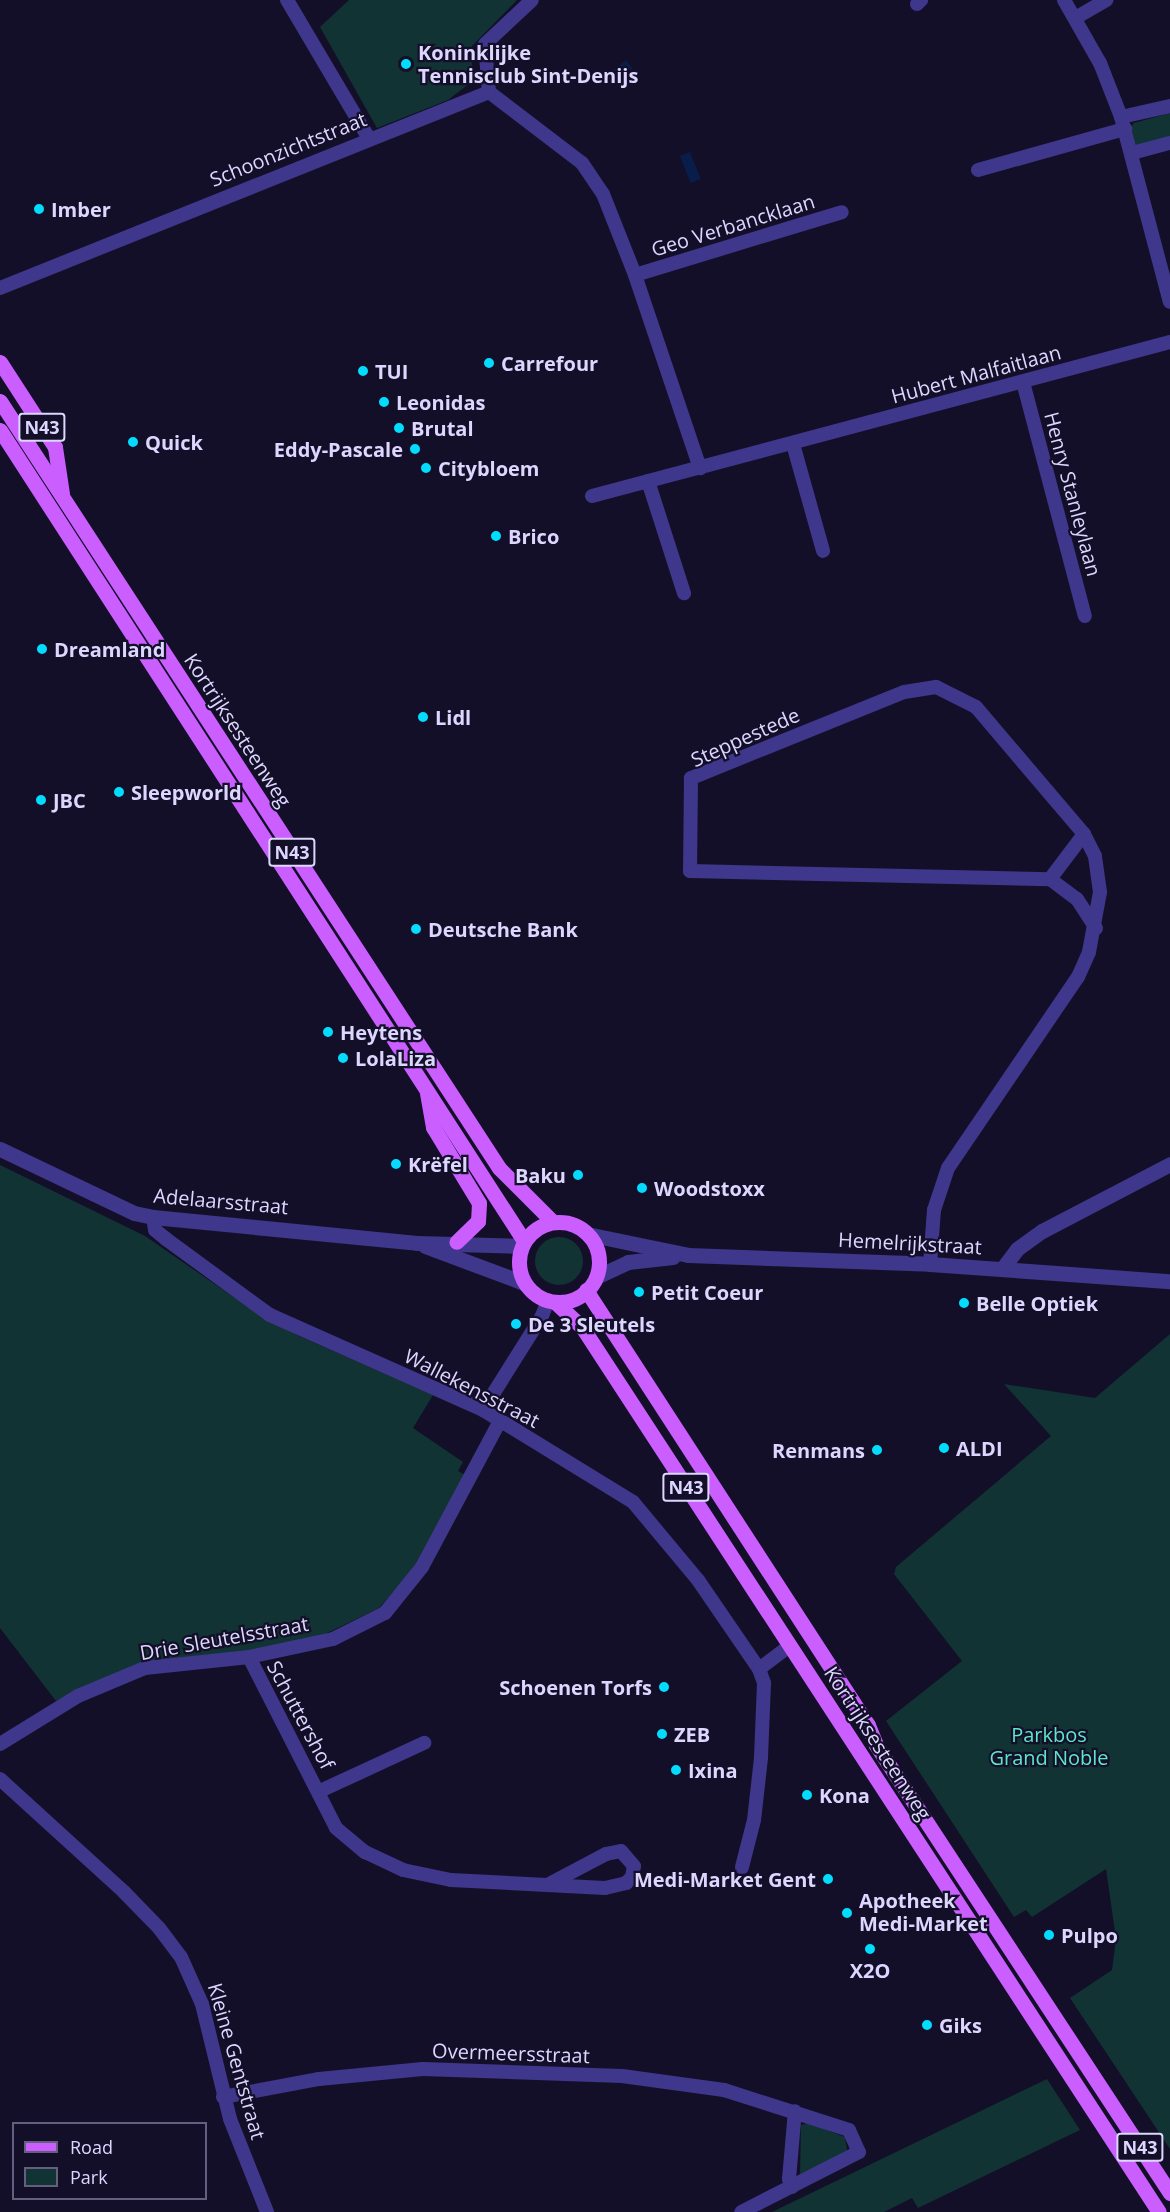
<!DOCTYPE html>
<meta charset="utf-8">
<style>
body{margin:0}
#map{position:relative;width:1170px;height:2212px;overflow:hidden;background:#140f29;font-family:"Open Sans",sans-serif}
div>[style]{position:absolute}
.green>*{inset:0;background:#113334}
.round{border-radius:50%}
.water>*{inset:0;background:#081d49;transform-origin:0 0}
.minor>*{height:14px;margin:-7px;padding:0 7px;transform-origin:7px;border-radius:7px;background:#3e378b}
.tertiary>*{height:15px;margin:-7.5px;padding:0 7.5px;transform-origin:7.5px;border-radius:7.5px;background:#3e378b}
.primary>*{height:15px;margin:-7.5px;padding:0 7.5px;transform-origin:7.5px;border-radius:7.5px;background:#ca5eff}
.primary>.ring{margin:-7.5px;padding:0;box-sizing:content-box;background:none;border:15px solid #ca5eff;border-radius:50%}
.dots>*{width:16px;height:16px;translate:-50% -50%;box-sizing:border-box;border:3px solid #140f29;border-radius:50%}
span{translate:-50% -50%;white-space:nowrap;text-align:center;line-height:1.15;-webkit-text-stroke:4.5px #140f29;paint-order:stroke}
.shield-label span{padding:2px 4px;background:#140f29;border:2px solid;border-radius:4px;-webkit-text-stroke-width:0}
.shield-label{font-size:18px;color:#ddd7ff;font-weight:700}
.poi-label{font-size:20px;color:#ddd7ff;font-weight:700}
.left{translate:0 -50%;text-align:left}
.right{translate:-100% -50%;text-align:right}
.street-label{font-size:20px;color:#ddd7ff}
.park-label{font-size:20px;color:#5ce6ca}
.legend{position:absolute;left:12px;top:2122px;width:195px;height:78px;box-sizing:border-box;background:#140f29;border:2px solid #645f7f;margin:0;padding:8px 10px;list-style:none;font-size:18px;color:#ddd7ff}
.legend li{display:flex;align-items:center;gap:12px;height:30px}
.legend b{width:30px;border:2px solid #645f7f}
</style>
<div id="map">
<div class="green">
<div style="clip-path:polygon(349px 0,517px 0,470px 48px,474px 80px,448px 100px,377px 128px,320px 27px)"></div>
<div style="clip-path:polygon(1170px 113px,1170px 139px,1135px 146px,1131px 127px,1134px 123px)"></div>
<div style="clip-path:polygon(0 1165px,145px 1236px,261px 1316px,299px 1336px,433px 1395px,413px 1428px,463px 1462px,458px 1471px,465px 1475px,415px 1567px,379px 1608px,321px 1636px,245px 1653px,140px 1664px,56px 1701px,0 1628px)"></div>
<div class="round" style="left:535px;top:1237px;width:48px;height:48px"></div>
<div style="clip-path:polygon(1170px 1334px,1170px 2149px,1070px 1998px,1112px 1970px,1116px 1939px,1106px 1869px,1032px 1917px,1026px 1910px,1014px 1917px,886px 1721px,962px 1661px,894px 1574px,896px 1567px,1051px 1436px,1004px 1384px,1095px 1398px)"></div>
<div style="clip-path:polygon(1047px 2079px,1080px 2130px,918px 2208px,912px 2198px,884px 2212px,772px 2212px)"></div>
<div style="clip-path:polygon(808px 2123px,845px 2137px,847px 2150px,842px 2156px,800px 2174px,801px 2125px)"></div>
</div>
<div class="water">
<div style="left:626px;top:60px;width:11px;height:23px;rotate:52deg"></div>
<div style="left:690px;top:152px;width:29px;height:11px;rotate:68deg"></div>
</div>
<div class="minor">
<div style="left:287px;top:0;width:159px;rotate:59.4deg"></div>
<div style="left:1064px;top:0;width:73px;rotate:60.3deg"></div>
<div style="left:1100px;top:63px;width:58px;rotate:68.7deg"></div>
<div style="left:1121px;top:117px;width:191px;rotate:75.2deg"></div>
<div style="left:917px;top:4px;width:6px;rotate:-45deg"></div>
<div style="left:1077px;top:17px;width:34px;rotate:-30deg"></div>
<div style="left:489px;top:92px;width:117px;rotate:37.4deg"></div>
<div style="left:582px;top:163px;width:37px;rotate:56deg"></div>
<div style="left:603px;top:194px;width:87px;rotate:68.4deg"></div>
<div style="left:635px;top:275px;width:204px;rotate:71.4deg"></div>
<div style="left:1121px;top:117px;width:50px;rotate:-12.7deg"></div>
<div style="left:1132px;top:153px;width:39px;rotate:-15deg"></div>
<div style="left:978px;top:170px;width:153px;rotate:-15.6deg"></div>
<div style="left:635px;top:275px;width:216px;rotate:-16.9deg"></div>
<div style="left:0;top:288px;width:527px;rotate:-21.84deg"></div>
<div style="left:489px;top:92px;width:48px;rotate:-94.8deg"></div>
<div style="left:485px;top:44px;width:64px;rotate:-43.1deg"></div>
<div style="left:1023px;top:382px;width:242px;rotate:75.2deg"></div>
<div style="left:793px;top:444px;width:111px;rotate:74.3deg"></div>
<div style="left:648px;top:481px;width:118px;rotate:72.2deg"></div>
<div style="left:592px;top:496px;width:598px;rotate:-14.92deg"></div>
<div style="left:1084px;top:834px;width:167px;rotate:-130.4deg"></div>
<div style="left:976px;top:707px;width:45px;rotate:-153.4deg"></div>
<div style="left:936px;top:687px;width:32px;rotate:171deg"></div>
<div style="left:904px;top:692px;width:230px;rotate:158deg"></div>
<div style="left:691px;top:778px;width:93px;rotate:90.6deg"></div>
<div style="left:690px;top:871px;width:360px;rotate:1.3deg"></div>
<div style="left:1050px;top:879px;width:34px;rotate:37deg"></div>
<div style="left:1077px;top:899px;width:35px;rotate:57deg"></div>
<div style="left:153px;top:1217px;width:13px;rotate:81deg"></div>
<div style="left:155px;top:1230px;width:14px;rotate:39deg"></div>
<div style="left:166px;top:1239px;width:129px;rotate:36.2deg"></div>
<div style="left:270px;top:1315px;width:233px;rotate:24deg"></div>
<div style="left:483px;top:1410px;width:176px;rotate:31.5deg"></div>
<div style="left:633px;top:1502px;width:102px;rotate:50.2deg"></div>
<div style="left:698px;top:1580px;width:108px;rotate:55.6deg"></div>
<div style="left:759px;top:1669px;width:15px;rotate:70deg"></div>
<div style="left:764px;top:1683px;width:75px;rotate:92.3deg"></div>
<div style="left:761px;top:1758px;width:62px;rotate:96.4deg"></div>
<div style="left:754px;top:1820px;width:49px;rotate:104.3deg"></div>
<div style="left:930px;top:1264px;width:54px;rotate:-85.8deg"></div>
<div style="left:934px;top:1210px;width:44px;rotate:-71.6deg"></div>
<div style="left:948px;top:1168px;width:231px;rotate:-55.8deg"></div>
<div style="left:1078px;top:977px;width:27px;rotate:-66deg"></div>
<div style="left:1089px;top:952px;width:61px;rotate:-79.6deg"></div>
<div style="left:1100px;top:892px;width:36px;rotate:-98deg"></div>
<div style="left:1095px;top:856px;width:25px;rotate:-117deg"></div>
<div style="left:1084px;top:834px;width:56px;rotate:127.1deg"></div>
<div style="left:483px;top:1410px;width:111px;rotate:-57.9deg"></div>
<div style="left:542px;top:1316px;width:17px;rotate:-69deg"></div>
<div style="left:249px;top:1657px;width:192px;rotate:63deg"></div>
<div style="left:336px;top:1828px;width:38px;rotate:40deg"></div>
<div style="left:365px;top:1852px;width:42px;rotate:25.3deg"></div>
<div style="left:403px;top:1870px;width:49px;rotate:11.8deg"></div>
<div style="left:451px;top:1880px;width:154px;rotate:3deg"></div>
<div style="left:605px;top:1888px;width:22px;rotate:-13deg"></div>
<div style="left:626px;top:1883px;width:8px;rotate:-45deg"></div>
<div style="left:632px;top:1877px;width:11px;rotate:-80deg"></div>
<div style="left:634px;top:1866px;width:20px;rotate:-131deg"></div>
<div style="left:621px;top:1851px;width:15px;rotate:169deg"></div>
<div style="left:606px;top:1854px;width:64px;rotate:152.2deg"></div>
<div style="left:759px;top:1669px;width:39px;rotate:-37deg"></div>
<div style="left:0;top:1744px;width:92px;rotate:-31.6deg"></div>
<div style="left:78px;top:1696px;width:73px;rotate:-22.7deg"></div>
<div style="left:145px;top:1668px;width:105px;rotate:-6deg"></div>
<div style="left:249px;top:1657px;width:86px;rotate:-12.1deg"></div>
<div style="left:333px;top:1639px;width:58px;rotate:-26.6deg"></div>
<div style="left:385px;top:1613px;width:59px;rotate:-51.2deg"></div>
<div style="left:422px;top:1567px;width:166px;rotate:-61.9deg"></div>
<div style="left:0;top:1779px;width:168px;rotate:42.3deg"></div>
<div style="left:124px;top:1892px;width:50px;rotate:45.8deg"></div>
<div style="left:159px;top:1928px;width:36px;rotate:53deg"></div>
<div style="left:181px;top:1957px;width:51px;rotate:65.9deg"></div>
<div style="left:202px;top:2004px;width:118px;rotate:76.3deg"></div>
<div style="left:230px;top:2119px;width:100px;rotate:68.3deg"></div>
<div style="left:320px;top:1791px;width:115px;rotate:-24.8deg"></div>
<div style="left:223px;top:2097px;width:98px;rotate:-10.6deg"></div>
<div style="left:319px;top:2079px;width:104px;rotate:-5.5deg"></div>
<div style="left:423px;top:2069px;width:199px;rotate:2deg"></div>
<div style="left:622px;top:2076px;width:103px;rotate:7.8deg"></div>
<div style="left:724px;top:2090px;width:131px;rotate:17.7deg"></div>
<div style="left:849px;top:2130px;width:24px;rotate:66deg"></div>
<div style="left:859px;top:2152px;width:132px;rotate:153deg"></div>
<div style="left:792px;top:2187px;width:9px;rotate:-111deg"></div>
<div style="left:789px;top:2179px;width:68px;rotate:-85deg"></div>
</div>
<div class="tertiary">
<div style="left:0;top:1149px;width:148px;rotate:25.5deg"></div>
<div style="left:134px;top:1213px;width:19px;rotate:12deg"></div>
<div style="left:153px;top:1217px;width:265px;rotate:5.6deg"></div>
<div style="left:417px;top:1243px;width:105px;rotate:1.6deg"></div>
<div style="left:587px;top:1234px;width:103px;rotate:11.7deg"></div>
<div style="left:688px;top:1255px;width:242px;rotate:2.1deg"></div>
<div style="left:930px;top:1264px;width:241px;rotate:4.1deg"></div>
<div style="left:425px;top:1246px;width:106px;rotate:20.5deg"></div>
<div style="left:1002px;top:1269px;width:25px;rotate:-53deg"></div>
<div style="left:1017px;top:1249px;width:31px;rotate:-36deg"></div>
<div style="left:1042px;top:1231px;width:144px;rotate:-27.6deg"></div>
<div style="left:596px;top:1277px;width:35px;rotate:-25deg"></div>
<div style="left:628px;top:1262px;width:45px;rotate:-6.3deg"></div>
</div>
<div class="primary">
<div style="left:0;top:362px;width:101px;rotate:57.1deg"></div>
<div style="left:55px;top:447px;width:48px;rotate:81.5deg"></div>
<div style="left:0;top:401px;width:915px;rotate:56.95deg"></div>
<div style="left:499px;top:1168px;width:76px;rotate:45deg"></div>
<div style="left:0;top:430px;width:966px;rotate:57.13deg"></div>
<div style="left:427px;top:1093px;width:35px;rotate:80deg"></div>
<div style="left:433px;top:1127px;width:89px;rotate:58.8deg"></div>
<div style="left:479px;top:1203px;width:18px;rotate:93deg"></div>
<div style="left:478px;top:1221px;width:30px;rotate:136deg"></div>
<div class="ring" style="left:519px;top:1222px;width:65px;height:65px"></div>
<div style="left:586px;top:1290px;width:518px;rotate:57.05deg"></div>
<div style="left:868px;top:1725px;width:22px;rotate:68deg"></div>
<div style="left:876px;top:1745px;width:536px;rotate:56.73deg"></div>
<div style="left:555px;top:1302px;width:37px;rotate:43deg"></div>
<div style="left:582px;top:1327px;width:1056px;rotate:56.9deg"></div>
</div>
<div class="dots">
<div style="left:406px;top:64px;background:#03dbff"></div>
<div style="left:39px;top:209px;background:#03dbff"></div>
<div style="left:489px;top:363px;background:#03dbff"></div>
<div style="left:363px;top:371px;background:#03dbff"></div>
<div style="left:384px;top:402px;background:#03dbff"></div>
<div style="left:399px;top:428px;background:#03dbff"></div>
<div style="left:133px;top:442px;background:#03dbff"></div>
<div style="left:415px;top:449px;background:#03dbff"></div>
<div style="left:426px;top:468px;background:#03dbff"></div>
<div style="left:496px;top:536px;background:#03dbff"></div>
<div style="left:42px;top:649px;background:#03dbff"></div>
<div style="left:423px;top:717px;background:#03dbff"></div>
<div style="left:119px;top:792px;background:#03dbff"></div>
<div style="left:41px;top:800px;background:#03dbff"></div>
<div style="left:416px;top:929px;background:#03dbff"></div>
<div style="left:328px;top:1032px;background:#03dbff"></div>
<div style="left:343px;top:1058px;background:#03dbff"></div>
<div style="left:396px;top:1164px;background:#03dbff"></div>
<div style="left:578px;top:1175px;background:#03dbff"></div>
<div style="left:642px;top:1188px;background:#03dbff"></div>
<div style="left:639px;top:1292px;background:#03dbff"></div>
<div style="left:964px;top:1303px;background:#03dbff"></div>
<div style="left:516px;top:1324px;background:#03dbff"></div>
<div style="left:944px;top:1448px;background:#03dbff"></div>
<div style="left:877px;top:1450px;background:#03dbff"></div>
<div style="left:664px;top:1687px;background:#03dbff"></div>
<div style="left:662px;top:1734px;background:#03dbff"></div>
<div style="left:676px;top:1770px;background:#03dbff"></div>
<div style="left:807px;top:1795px;background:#03dbff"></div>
<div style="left:828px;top:1879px;background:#03dbff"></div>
<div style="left:847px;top:1913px;background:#03dbff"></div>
<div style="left:1049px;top:1935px;background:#03dbff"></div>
<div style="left:870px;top:1949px;background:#03dbff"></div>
<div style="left:927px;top:2025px;background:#03dbff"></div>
</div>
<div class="shield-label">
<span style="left:42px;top:427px">N43</span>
<span style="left:292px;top:852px">N43</span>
<span style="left:686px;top:1487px">N43</span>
<span style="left:1140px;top:2147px">N43</span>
</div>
<div class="poi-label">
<span class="left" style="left:418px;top:64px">Koninklijke<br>Tennisclub Sint-Denijs</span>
<span class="left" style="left:51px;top:209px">Imber</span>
<span class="left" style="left:501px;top:363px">Carrefour</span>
<span class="left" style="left:375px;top:371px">TUI</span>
<span class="left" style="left:396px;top:402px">Leonidas</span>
<span class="left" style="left:411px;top:428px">Brutal</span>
<span class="left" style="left:145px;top:442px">Quick</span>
<span class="right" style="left:403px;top:449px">Eddy-Pascale</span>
<span class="left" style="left:438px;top:468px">Citybloem</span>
<span class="left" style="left:508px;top:536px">Brico</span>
<span class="left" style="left:54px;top:649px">Dreamland</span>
<span class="left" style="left:435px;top:717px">Lidl</span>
<span class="left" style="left:131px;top:792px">Sleepworld</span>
<span class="left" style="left:53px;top:800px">JBC</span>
<span class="left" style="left:428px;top:929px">Deutsche Bank</span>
<span class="left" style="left:340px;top:1032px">Heytens</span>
<span class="left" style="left:355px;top:1058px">LolaLiza</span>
<span class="left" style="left:408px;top:1164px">Krëfel</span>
<span class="right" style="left:566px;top:1175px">Baku</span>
<span class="left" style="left:654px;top:1188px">Woodstoxx</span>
<span class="left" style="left:651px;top:1292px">Petit Coeur</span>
<span class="left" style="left:976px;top:1303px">Belle Optiek</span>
<span class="left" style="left:528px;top:1324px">De 3 Sleutels</span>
<span class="left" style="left:956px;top:1448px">ALDI</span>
<span class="right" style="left:865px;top:1450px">Renmans</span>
<span class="right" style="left:652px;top:1687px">Schoenen Torfs</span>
<span class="left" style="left:674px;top:1734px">ZEB</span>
<span class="left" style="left:688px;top:1770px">Ixina</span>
<span class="left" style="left:819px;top:1795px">Kona</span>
<span class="right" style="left:816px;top:1879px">Medi-Market Gent</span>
<span class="left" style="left:859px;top:1912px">Apotheek<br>Medi-Market</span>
<span class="left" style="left:1061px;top:1935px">Pulpo</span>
<span style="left:870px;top:1970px">X2O</span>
<span class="left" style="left:939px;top:2025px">Giks</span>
</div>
<div class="street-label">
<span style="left:288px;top:149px;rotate:-22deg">Schoonzichtstraat</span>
<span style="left:733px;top:225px;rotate:-17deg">Geo Verbancklaan</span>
<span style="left:976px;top:374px;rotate:-15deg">Hubert Malfaitlaan</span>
<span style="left:1073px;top:494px;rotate:75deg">Henry Stanleylaan</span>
<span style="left:238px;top:730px;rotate:57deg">Kortrijksesteenweg</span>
<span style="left:745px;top:737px;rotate:-24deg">Steppestede</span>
<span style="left:221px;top:1201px;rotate:5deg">Adelaarsstraat</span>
<span style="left:910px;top:1243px;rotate:3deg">Hemelrijkstraat</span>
<span style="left:472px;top:1388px;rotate:27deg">Wallekensstraat</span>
<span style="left:224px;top:1638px;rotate:-10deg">Drie Sleutelsstraat</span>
<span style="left:301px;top:1715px;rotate:62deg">Schuttershof</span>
<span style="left:878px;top:1743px;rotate:57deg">Kortrijksesteenweg</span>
<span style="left:511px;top:2053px;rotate:2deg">Overmeersstraat</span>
<span style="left:237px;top:2061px;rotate:74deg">Kleine Gentstraat</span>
</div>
<div class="park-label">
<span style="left:1049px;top:1746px">Parkbos<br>Grand Noble</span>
</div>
<ul class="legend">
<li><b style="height:8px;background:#ca5eff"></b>Road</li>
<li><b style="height:16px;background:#113334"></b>Park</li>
</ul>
</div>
